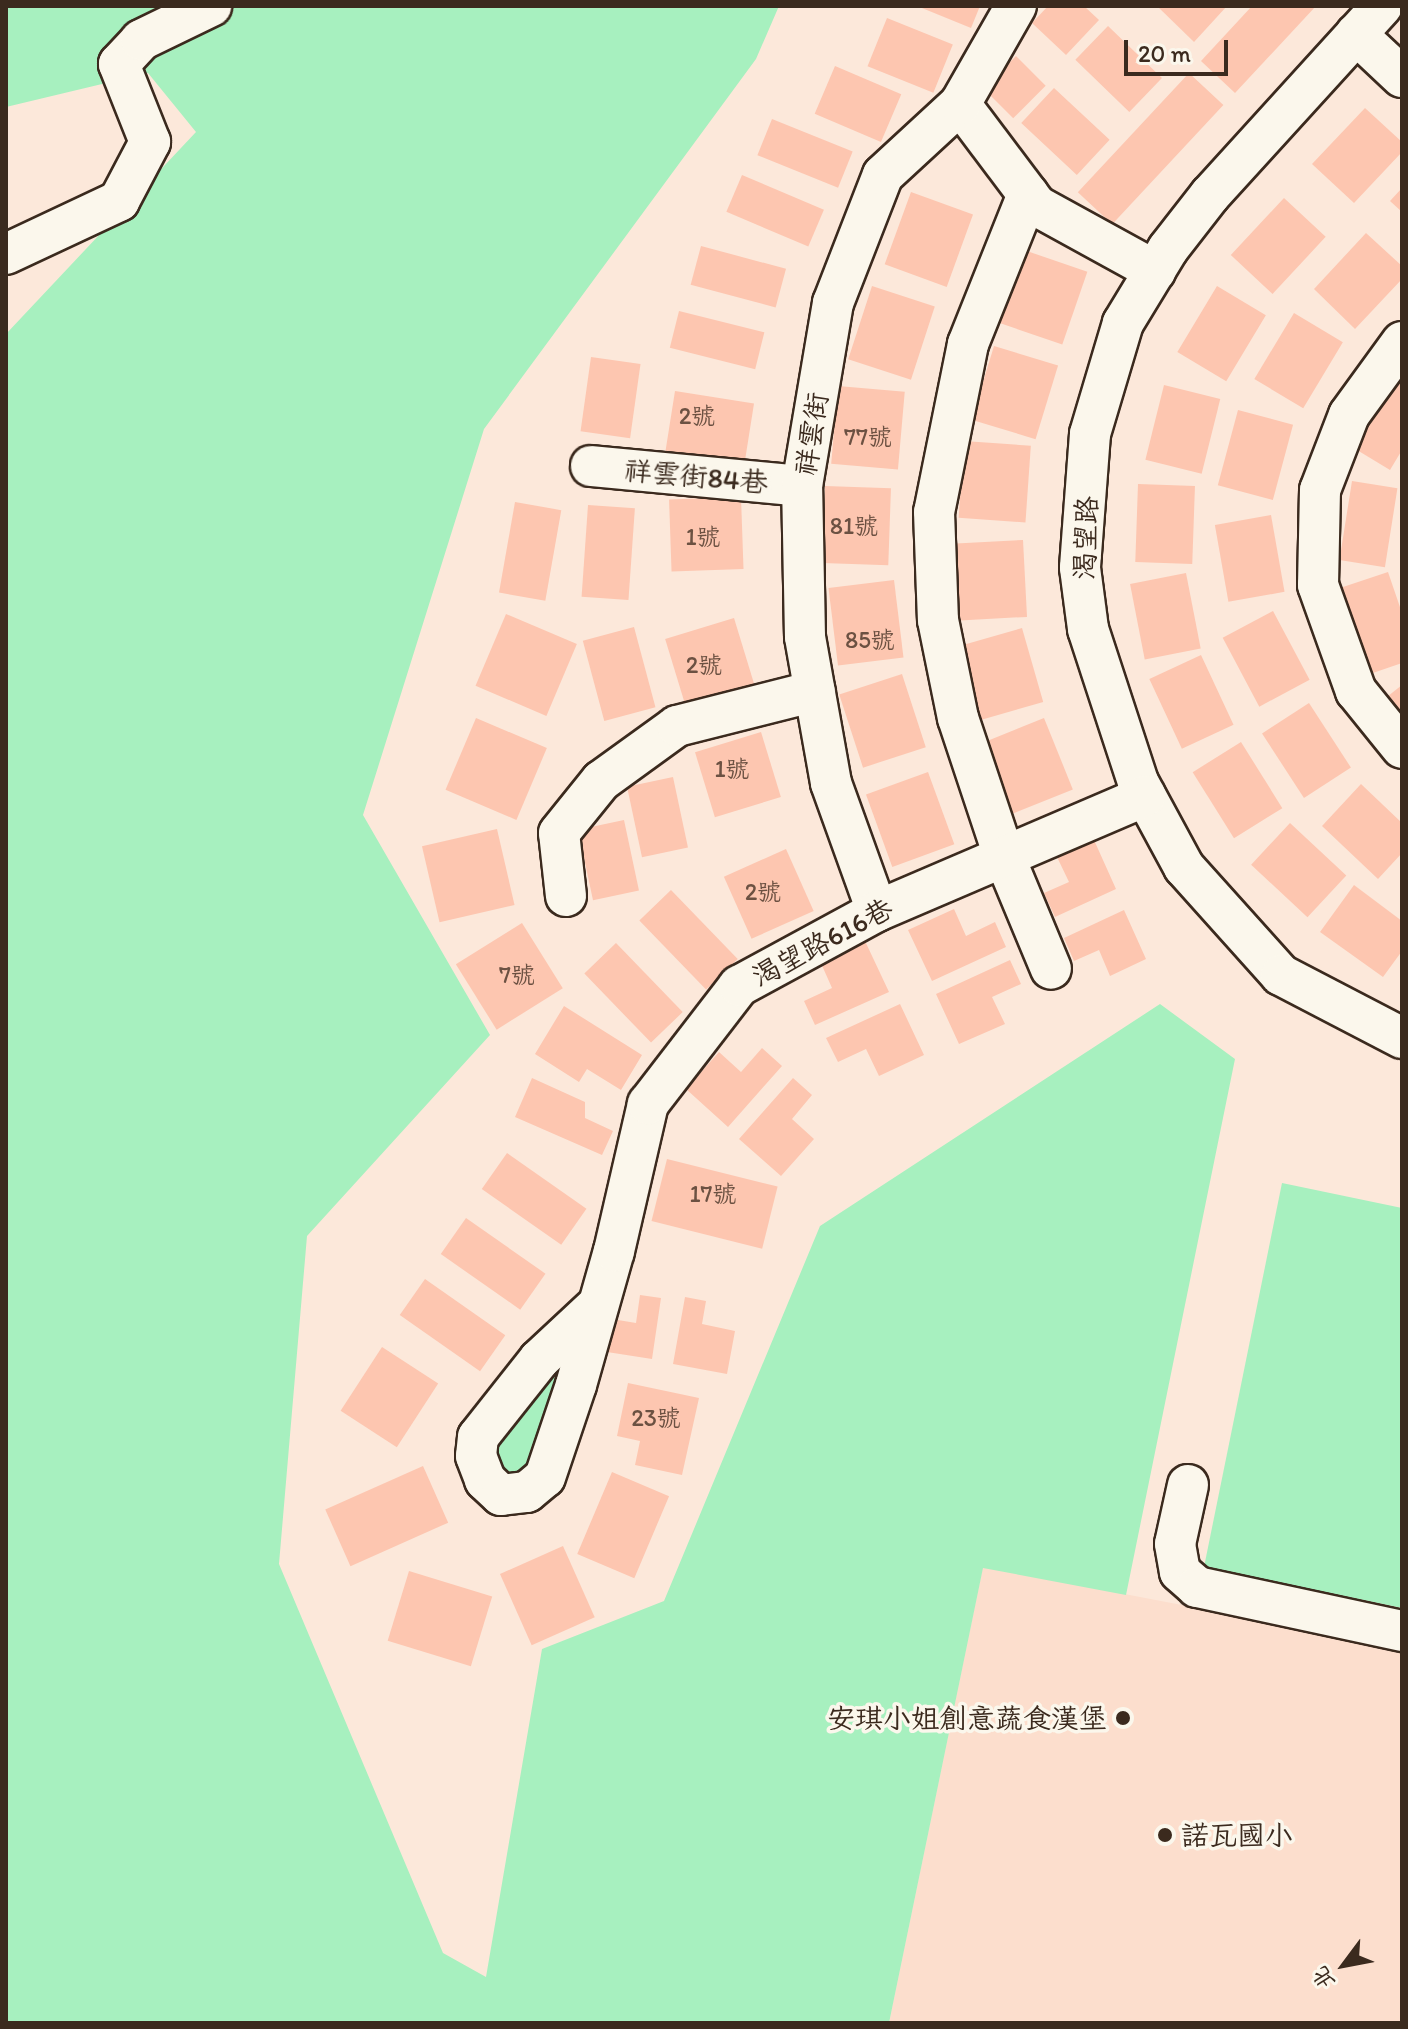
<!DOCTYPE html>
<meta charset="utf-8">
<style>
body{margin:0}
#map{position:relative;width:1408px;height:2029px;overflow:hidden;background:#fce8da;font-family:Itim,"LXGW WenKai TC",sans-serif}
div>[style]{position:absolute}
.built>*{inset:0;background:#fcdecd}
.green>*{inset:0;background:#a7f0bf}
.building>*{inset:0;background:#fdc6b0;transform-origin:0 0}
.roads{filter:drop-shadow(2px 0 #3b2a1e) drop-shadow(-2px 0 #3b2a1e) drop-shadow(0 2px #3b2a1e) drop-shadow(0 -2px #3b2a1e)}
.minor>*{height:40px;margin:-20px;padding:0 20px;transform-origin:20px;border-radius:20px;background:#fbf7ec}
.dots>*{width:22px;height:22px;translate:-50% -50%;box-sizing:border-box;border:4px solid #fbf7ec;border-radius:50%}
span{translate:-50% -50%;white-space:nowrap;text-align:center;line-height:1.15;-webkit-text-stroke:7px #fbf7ec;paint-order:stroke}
.number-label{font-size:24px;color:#6c5142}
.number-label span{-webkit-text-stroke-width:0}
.street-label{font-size:28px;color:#3b2a1e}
.poi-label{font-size:28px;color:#3b2a1e}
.right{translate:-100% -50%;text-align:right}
.left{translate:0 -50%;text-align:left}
.frame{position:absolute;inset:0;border:8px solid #3b2a1e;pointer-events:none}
.north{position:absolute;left:1304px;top:1925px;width:80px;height:80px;-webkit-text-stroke:6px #fbf7ec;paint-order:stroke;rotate:238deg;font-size:22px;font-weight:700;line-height:32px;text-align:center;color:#3b2a1e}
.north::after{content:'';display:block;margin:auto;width:28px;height:36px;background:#3b2a1e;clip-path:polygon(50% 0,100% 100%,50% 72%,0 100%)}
.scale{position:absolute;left:1124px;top:40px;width:104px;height:36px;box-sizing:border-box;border:4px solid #3b2a1e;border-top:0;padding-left:10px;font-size:24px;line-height:28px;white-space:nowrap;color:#3b2a1e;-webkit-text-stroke:6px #fbf7ec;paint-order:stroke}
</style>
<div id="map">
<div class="built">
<div style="clip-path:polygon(983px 1567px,1402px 1647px,1402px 2023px,889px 2023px)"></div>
</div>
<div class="green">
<div style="clip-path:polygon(6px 6px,779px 6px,756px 59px,484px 429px,363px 815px,490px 1035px,307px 1236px,279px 1564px,443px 1953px,486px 1977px,542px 1649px,664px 1601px,820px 1226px,1160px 1004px,1235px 1059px,1126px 1595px,983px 1568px,889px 2023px,6px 2023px,6px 334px,196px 132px,148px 73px,6px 107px)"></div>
<div style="clip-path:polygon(1282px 1183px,1402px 1208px,1402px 1608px,1204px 1567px)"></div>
<div style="clip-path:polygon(559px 1364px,536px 1467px,513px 1482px,495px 1473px,491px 1454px,503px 1426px)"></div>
</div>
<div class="building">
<div style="clip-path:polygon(917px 6px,980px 6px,971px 28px)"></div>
<div style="clip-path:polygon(1048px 6px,1084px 6px,1099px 20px,1066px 55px,1032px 23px)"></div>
<div style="clip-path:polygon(1157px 6px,1227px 6px,1194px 42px)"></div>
<div style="clip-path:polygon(1252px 6px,1316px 6px,1235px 93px,1201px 61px)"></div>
<div style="left:887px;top:18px;width:71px;height:52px;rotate:22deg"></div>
<div style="left:1108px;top:26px;width:75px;height:47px;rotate:44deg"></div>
<div style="left:1016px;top:56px;width:42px;height:46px;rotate:45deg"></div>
<div style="left:835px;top:66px;width:72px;height:52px;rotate:23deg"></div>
<div style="left:1189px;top:73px;width:47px;height:163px;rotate:43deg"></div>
<div style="left:1054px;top:88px;width:76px;height:48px;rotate:43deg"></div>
<div style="clip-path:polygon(1365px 108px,1402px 142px,1402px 152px,1354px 203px,1312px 164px)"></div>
<div style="left:772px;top:119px;width:87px;height:39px;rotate:22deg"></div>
<div style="left:742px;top:175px;width:89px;height:40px;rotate:23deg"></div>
<div style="clip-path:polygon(1402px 188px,1402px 212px,1390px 201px)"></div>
<div style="left:911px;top:192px;width:66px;height:77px;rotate:20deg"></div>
<div style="left:1284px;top:198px;width:57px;height:78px;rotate:43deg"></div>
<div style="clip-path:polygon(1366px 233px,1402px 266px,1402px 279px,1355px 329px,1314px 289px)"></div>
<div style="left:701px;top:246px;width:88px;height:40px;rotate:15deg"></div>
<div style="left:1024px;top:250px;width:67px;height:77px;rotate:19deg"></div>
<div style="left:872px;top:286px;width:66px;height:77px;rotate:18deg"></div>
<div style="left:1217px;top:286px;width:57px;height:77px;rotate:31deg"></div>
<div style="left:679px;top:311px;width:88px;height:38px;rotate:14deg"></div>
<div style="left:1294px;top:313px;width:57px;height:77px;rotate:31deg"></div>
<div style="left:994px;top:346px;width:67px;height:77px;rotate:17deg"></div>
<div style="left:591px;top:357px;width:50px;height:75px;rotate:8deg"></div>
<div style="clip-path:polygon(1393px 379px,1402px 384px,1402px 450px,1390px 470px,1352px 447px)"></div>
<div style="left:1164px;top:385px;width:58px;height:77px;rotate:14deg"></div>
<div style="left:838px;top:386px;width:67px;height:78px;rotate:5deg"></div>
<div style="left:675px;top:391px;width:80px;height:62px;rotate:9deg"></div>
<div style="left:1238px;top:410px;width:57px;height:78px;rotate:15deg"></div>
<div style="left:964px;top:441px;width:67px;height:77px;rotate:4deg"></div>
<div style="left:1352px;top:481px;width:46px;height:80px;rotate:9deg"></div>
<div style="left:1138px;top:484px;width:57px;height:78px;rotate:2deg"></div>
<div style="left:825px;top:486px;width:66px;height:77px;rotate:2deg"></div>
<div style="left:741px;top:497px;width:72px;height:72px;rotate:88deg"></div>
<div style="left:515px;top:502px;width:47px;height:92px;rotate:10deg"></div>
<div style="left:588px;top:505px;width:47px;height:92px;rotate:4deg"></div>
<div style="left:1271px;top:515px;width:78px;height:57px;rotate:80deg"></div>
<div style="left:1023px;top:540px;width:77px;height:67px;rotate:87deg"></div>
<div style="clip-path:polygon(1388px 572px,1402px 613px,1402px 663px,1367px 675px,1337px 589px)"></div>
<div style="left:1186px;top:573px;width:77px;height:57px;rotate:79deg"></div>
<div style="left:894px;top:580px;width:78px;height:66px;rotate:83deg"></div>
<div style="left:1273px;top:611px;width:78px;height:57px;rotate:62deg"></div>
<div style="left:506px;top:614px;width:77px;height:78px;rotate:23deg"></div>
<div style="left:734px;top:618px;width:71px;height:72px;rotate:73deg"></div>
<div style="left:634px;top:627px;width:83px;height:53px;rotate:75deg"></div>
<div style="left:1022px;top:628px;width:77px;height:66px;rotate:74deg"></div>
<div style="left:1201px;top:655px;width:77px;height:57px;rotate:65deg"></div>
<div style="left:902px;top:674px;width:77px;height:66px;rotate:72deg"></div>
<div style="clip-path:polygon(1402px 685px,1402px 725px,1383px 700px)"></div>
<div style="left:1309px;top:703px;width:77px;height:56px;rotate:57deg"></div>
<div style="left:476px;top:718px;width:77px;height:78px;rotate:23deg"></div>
<div style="left:1044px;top:718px;width:77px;height:66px;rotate:68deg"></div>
<div style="left:761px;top:732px;width:68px;height:69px;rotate:73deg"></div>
<div style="left:1241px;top:742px;width:78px;height:57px;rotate:58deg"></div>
<div style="left:928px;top:772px;width:77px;height:66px;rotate:70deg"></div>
<div style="left:673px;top:777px;width:72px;height:47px;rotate:78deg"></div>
<div style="clip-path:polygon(1361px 784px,1402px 823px,1402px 853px,1378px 879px,1322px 826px)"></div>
<div style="left:624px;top:820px;width:72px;height:47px;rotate:78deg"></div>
<div style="left:1290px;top:823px;width:77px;height:57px;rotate:43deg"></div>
<div style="left:497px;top:829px;width:78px;height:77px;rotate:77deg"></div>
<div style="clip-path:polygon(1094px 840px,1116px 889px,1055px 917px,1044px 893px,1069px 882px,1057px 857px)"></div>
<div style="left:786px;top:849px;width:68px;height:68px;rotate:66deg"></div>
<div style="clip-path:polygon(1354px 885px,1402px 921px,1402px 951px,1383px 977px,1320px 932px)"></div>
<div style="left:671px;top:890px;width:96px;height:44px;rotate:46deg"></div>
<div style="clip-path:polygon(954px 909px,966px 936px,995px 922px,1006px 947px,932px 981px,908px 930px)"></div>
<div style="clip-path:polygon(1124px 910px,1146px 959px,1110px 976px,1099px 950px,1074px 961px,1064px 938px)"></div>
<div style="left:522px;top:923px;width:77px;height:78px;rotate:58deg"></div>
<div style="clip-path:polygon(865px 941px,889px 992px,815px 1025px,804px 1001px,832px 988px,820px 961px)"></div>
<div style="left:616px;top:943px;width:96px;height:44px;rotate:46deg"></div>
<div style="clip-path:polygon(1010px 960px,1021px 984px,992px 997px,1005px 1024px,959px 1044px,936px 994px)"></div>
<div style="clip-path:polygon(900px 1004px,924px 1055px,879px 1076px,866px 1049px,838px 1062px,826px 1038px)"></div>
<div style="clip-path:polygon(564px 1006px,642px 1055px,621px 1090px,587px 1069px,579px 1082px,535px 1054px)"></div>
<div style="clip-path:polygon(762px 1048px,782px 1066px,728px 1127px,686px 1089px,719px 1052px,741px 1072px)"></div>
<div style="clip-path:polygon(532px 1078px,585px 1102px,585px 1118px,613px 1131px,602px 1155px,515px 1117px)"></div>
<div style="clip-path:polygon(793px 1078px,812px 1095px,792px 1119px,814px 1139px,781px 1176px,739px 1139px)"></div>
<div style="left:507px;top:1153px;width:97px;height:44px;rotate:35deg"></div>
<div style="left:667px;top:1159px;width:114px;height:64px;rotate:14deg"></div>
<div style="left:466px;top:1218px;width:97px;height:44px;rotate:35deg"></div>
<div style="left:425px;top:1279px;width:98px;height:44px;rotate:35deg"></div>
<div style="clip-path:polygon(640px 1295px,661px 1298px,652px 1359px,607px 1352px,612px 1319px,636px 1323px)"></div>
<div style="clip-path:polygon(685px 1297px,706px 1301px,702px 1324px,735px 1331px,727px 1374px,673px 1364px)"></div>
<div style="left:382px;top:1347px;width:67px;height:76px;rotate:33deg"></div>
<div style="clip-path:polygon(628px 1383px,699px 1398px,682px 1475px,635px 1465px,640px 1441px,617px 1436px)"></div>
<div style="left:423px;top:1466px;width:62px;height:107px;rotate:66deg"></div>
<div style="left:612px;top:1472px;width:62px;height:89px;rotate:23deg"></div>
<div style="left:563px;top:1546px;width:78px;height:69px;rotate:66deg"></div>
<div style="left:409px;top:1571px;width:87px;height:73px;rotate:17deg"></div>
</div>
<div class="roads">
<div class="minor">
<div style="left:1382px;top:6px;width:256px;rotate:132.3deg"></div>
<div style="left:1210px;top:195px;width:68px;rotate:127.9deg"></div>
<div style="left:1168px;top:249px;width:87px;rotate:121.3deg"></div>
<div style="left:1123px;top:323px;width:116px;rotate:106.6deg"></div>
<div style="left:1090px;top:434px;width:134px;rotate:94.3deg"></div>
<div style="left:1080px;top:568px;width:62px;rotate:82.5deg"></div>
<div style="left:1088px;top:629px;width:161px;rotate:71.9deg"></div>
<div style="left:1138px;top:782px;width:97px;rotate:61.6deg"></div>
<div style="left:1184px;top:867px;width:145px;rotate:48.1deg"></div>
<div style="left:1281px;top:975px;width:136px;rotate:27.5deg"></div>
<div style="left:1356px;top:34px;width:63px;rotate:43.1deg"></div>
<div style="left:960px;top:104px;width:128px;rotate:53deg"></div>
<div style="left:1037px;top:206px;width:135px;rotate:28.8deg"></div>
<div style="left:1028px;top:194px;width:162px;rotate:111.8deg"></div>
<div style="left:968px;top:344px;width:171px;rotate:101.4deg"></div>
<div style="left:934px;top:512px;width:108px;rotate:87.9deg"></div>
<div style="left:938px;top:620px;width:100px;rotate:78.5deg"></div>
<div style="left:958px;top:718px;width:145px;rotate:71.6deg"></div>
<div style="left:1004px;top:856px;width:122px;rotate:67.4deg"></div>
<div style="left:6px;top:254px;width:125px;rotate:-25.1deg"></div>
<div style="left:119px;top:201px;width:67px;rotate:-62.3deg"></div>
<div style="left:150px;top:142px;width:84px;rotate:-111.7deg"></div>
<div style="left:119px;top:64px;width:33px;rotate:-47deg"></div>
<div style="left:141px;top:40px;width:78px;rotate:-25.9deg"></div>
<div style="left:1402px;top:342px;width:90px;rotate:126deg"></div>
<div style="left:1349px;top:415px;width:80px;rotate:111.1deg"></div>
<div style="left:1320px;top:490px;width:95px;rotate:91.2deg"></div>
<div style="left:1318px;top:585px;width:113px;rotate:70.3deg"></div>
<div style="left:1356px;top:691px;width:73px;rotate:51.1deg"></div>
<div style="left:591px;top:466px;width:212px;rotate:5.4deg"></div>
<div style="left:566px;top:896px;width:63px;rotate:-96.3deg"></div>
<div style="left:559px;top:833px;width:67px;rotate:-51.1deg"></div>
<div style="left:601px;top:781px;width:94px;rotate:-35.9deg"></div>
<div style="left:677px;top:726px;width:142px;rotate:-14.2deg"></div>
<div style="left:877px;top:911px;width:136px;rotate:-109.8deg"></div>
<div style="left:831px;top:783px;width:148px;rotate:-100.1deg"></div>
<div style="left:805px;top:637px;width:151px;rotate:-91.1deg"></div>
<div style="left:802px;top:486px;width:186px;rotate:-80.4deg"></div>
<div style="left:833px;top:303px;width:137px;rotate:-68.7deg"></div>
<div style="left:883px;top:175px;width:105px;rotate:-42.7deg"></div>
<div style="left:960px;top:104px;width:113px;rotate:-60.3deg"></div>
<div style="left:598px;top:1305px;width:81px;rotate:137deg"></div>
<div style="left:539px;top:1360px;width:98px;rotate:128.4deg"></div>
<div style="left:478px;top:1437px;width:19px;rotate:96deg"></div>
<div style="left:476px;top:1456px;width:26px;rotate:69deg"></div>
<div style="left:485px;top:1480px;width:22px;rotate:43deg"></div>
<div style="left:501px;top:1495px;width:26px;rotate:-7deg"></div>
<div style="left:527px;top:1492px;width:23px;rotate:-40deg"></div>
<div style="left:545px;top:1477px;width:97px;rotate:-71.4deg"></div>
<div style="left:576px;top:1385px;width:139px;rotate:-74.2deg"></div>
<div style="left:614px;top:1251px;width:151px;rotate:-77deg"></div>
<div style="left:648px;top:1104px;width:149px;rotate:-52.4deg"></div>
<div style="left:739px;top:986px;width:157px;rotate:-28.5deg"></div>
<div style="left:877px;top:911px;width:292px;rotate:-23.2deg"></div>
<div style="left:1188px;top:1485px;width:60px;rotate:102.4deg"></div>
<div style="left:1175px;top:1544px;width:28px;rotate:80deg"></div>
<div style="left:1180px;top:1572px;width:23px;rotate:41deg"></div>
<div style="left:1197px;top:1587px;width:210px;rotate:12.1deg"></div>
</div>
</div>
<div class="dots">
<div style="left:1123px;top:1718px;background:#3b2a1e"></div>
<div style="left:1165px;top:1835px;background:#3b2a1e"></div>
</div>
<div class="number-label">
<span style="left:697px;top:416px">2號</span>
<span style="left:868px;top:437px">77號</span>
<span style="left:854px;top:526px">81號</span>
<span style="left:703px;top:537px">1號</span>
<span style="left:870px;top:640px">85號</span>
<span style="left:704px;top:665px">2號</span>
<span style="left:732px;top:769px">1號</span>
<span style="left:763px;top:892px">2號</span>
<span style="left:517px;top:975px">7號</span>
<span style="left:713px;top:1194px">17號</span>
<span style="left:656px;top:1418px">23號</span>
</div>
<div class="street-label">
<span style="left:811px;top:434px;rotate:-81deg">祥雲街</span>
<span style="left:696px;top:476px;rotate:5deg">祥雲街84巷</span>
<span style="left:1085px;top:538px;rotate:-88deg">渴望路</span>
<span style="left:822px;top:942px;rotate:-28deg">渴望路616巷</span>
</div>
<div class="poi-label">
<span class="right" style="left:1107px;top:1718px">安琪小姐創意蔬食漢堡</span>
<span class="left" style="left:1181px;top:1835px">諾瓦國小</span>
</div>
<div class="frame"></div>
<div class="north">北</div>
<div class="scale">20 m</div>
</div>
